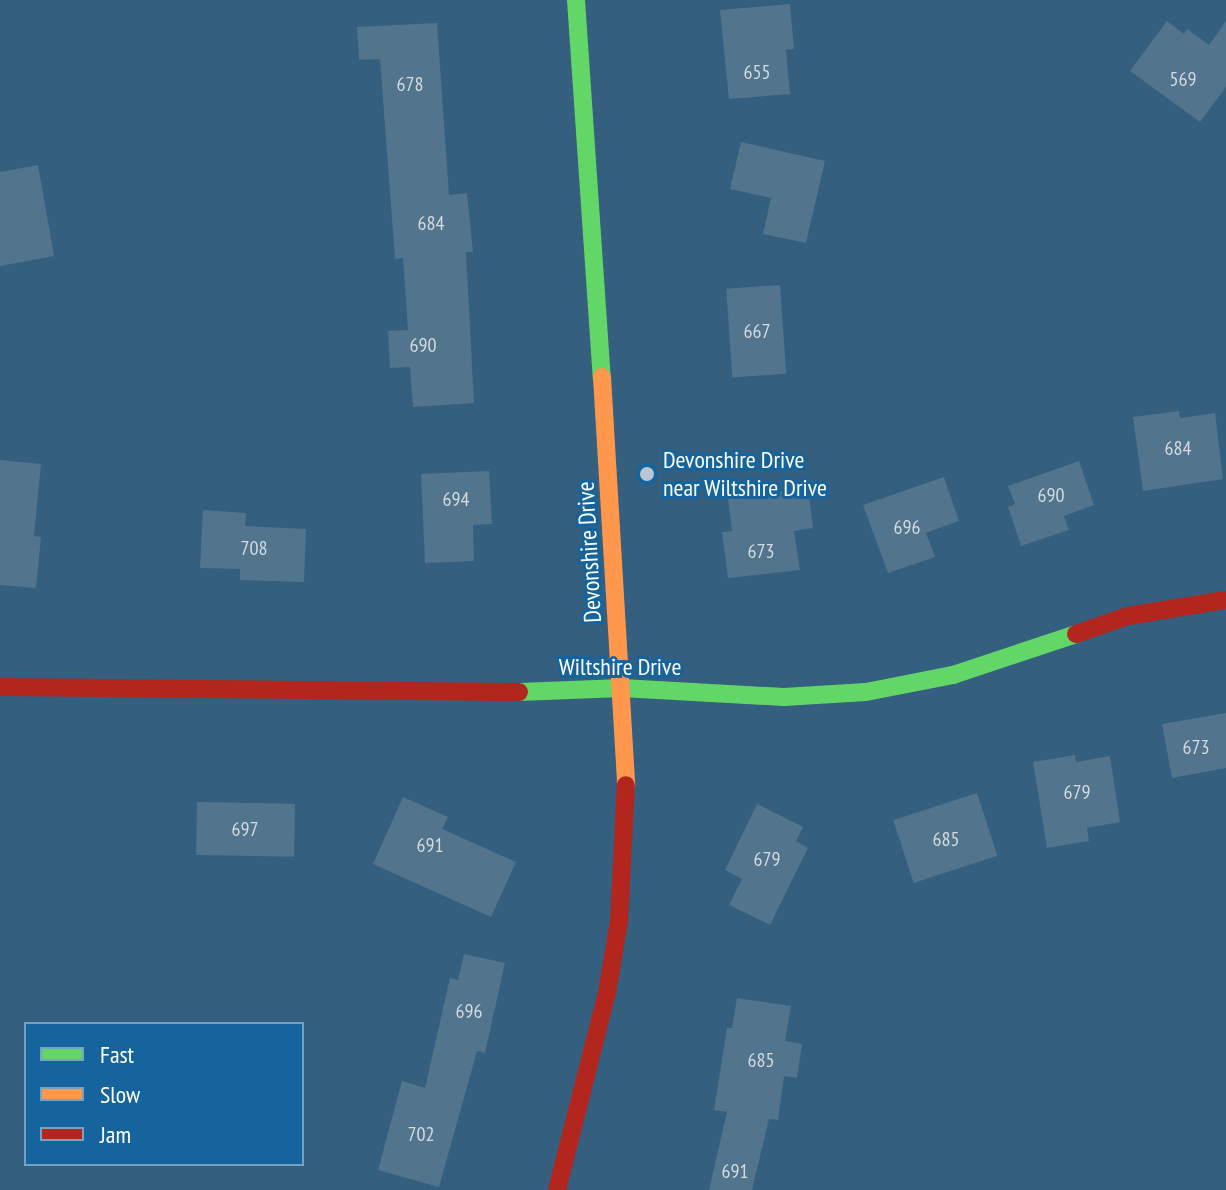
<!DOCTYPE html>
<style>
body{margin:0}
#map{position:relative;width:1226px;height:1190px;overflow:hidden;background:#345f7e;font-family:"PT Sans Narrow",sans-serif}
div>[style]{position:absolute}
.building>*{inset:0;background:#52748d;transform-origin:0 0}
.fast>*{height:18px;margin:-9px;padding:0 9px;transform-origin:9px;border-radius:9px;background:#63d668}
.slow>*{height:18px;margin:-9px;padding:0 9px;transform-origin:9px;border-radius:9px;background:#ff974d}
.jam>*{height:18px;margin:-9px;padding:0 9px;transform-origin:9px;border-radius:9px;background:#b3261e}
.dots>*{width:22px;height:22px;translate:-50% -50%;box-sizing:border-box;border:4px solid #15649e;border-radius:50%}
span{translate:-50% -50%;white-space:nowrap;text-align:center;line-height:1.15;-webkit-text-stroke:6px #15649e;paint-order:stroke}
.number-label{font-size:20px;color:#d4dce2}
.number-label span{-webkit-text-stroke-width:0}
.poi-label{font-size:24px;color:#fff}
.left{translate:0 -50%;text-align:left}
.street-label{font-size:24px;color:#fff}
.legend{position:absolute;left:24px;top:1022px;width:280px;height:144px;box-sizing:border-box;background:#15649e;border:2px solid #73a2c5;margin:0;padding:10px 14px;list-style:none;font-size:24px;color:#fff}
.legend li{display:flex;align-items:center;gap:16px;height:40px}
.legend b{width:40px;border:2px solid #73a2c5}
</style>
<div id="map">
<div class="building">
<div style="clip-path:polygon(790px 4px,794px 49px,786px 50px,790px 94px,729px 99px,720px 10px)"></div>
<div style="clip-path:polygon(1167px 21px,1184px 34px,1187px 29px,1209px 45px,1226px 21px,1226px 87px,1200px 122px,1130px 71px)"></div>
<div style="clip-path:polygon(437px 23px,449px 195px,467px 193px,473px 252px,466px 252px,474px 403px,413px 407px,410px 367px,390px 368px,388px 331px,408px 330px,403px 258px,395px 259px,380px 59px,359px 60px,357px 27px)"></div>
<div style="clip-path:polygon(741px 142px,825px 161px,806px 243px,763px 234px,771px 198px,730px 189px)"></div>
<div style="clip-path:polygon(38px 165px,54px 256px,0 266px,0 172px)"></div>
<div style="left:780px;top:285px;width:89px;height:54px;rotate:86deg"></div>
<div style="clip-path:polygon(1179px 411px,1180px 418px,1215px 413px,1223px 479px,1143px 491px,1133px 417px)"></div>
<div style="clip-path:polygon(0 460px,41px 464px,34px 536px,41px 537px,36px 588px,0 585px)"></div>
<div style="clip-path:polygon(1079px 461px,1094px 505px,1064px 516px,1069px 530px,1021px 546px,1008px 507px,1015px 504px,1008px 486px)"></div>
<div style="clip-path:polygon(489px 471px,492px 524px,473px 525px,474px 561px,425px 563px,421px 474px)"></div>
<div style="clip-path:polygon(944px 477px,959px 521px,926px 533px,935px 557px,888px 573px,863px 505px)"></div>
<div style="clip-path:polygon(808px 488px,813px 528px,794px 531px,800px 570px,728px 578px,722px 532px,732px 531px,728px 498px)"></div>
<div style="clip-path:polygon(203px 510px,246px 513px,245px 526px,306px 529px,304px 582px,240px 580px,240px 569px,200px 568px)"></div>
<div style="clip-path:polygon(1226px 713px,1226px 768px,1172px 778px,1162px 724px)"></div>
<div style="clip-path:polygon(1075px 755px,1076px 762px,1110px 756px,1120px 822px,1087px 828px,1089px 841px,1047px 848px,1033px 762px)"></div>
<div style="left:977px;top:793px;width:66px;height:88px;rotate:72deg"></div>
<div style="clip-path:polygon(403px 797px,448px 817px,442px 829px,516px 862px,491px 917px,373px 864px)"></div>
<div style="left:197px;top:802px;width:98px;height:53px;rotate:1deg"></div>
<div style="clip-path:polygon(757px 804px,803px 827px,796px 841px,808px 848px,770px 925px,729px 905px,742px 879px,725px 870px)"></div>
<div style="clip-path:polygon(464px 954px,505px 963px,485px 1053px,477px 1051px,439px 1187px,378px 1170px,402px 1081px,425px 1088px,450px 978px,458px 980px)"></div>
<div style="clip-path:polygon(737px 998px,791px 1006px,785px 1041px,802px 1044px,797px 1078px,784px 1076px,778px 1120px,769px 1119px,752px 1190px,709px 1190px,727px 1112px,714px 1110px,727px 1028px,732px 1028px)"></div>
</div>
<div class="fast">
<div style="left:576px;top:0;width:378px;rotate:86.1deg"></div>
<div style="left:519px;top:692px;width:103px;rotate:-2.2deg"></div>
<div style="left:622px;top:688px;width:162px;rotate:3.2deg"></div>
<div style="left:784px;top:697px;width:82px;rotate:-3.5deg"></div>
<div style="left:866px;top:692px;width:89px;rotate:-11.1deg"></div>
<div style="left:953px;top:675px;width:130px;rotate:-18.4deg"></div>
</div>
<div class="slow">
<div style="left:602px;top:377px;width:409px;rotate:86.6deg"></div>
</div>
<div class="jam">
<div style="left:1076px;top:634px;width:55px;rotate:-19.1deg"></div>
<div style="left:1128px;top:616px;width:99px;rotate:-9.3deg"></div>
<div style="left:0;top:687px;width:519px;rotate:0.55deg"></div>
<div style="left:557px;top:1190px;width:203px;rotate:-75.8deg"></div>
<div style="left:607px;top:993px;width:73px;rotate:-80.5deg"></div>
<div style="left:619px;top:921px;width:136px;rotate:-87.1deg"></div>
</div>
<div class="dots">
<div style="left:647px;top:474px;background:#b8c7d2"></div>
</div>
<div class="number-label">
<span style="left:757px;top:72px">655</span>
<span style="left:1183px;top:79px">569</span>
<span style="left:410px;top:84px">678</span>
<span style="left:431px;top:223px">684</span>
<span style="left:757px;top:331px">667</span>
<span style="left:423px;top:345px">690</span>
<span style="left:1178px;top:448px">684</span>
<span style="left:1051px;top:495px">690</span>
<span style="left:456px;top:499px">694</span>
<span style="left:907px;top:527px">696</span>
<span style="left:254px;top:548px">708</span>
<span style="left:761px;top:551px">673</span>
<span style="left:1196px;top:747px">673</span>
<span style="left:1077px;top:792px">679</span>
<span style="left:245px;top:829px">697</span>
<span style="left:946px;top:839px">685</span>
<span style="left:430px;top:845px">691</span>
<span style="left:767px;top:859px">679</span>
<span style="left:469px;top:1011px">696</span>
<span style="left:761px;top:1060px">685</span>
<span style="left:421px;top:1134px">702</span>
<span style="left:735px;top:1171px">691</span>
</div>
<div class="poi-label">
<span class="left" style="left:663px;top:474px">Devonshire Drive<br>near Wiltshire Drive</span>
</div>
<div class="street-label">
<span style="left:589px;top:552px;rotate:-93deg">Devonshire Drive</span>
<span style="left:620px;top:667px">Wiltshire Drive</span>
</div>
<ul class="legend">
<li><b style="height:10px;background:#63d668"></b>Fast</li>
<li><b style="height:10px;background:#ff974d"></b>Slow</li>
<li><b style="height:10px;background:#b3261e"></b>Jam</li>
</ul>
</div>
